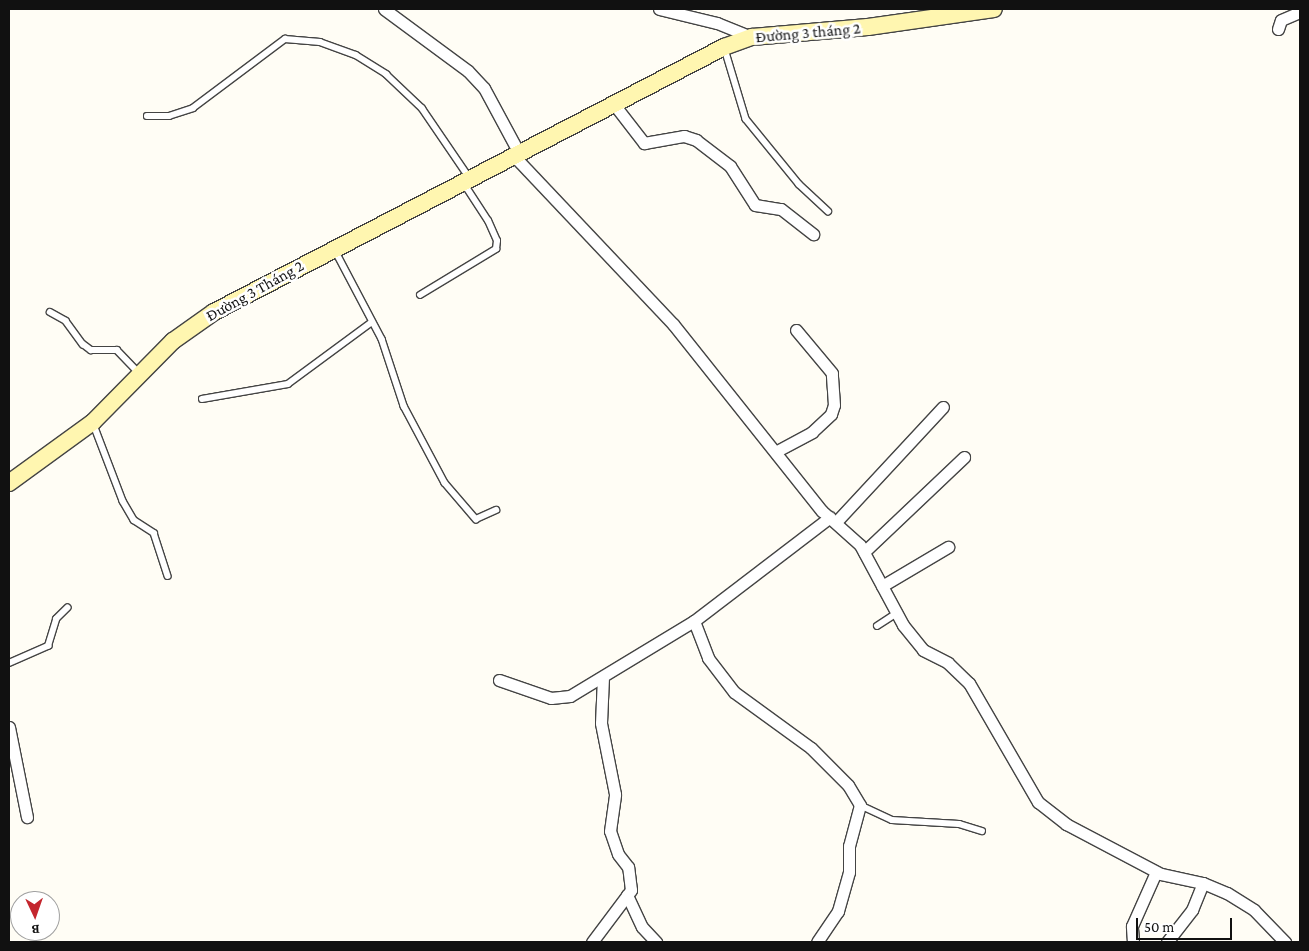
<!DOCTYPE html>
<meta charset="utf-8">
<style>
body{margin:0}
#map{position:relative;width:1309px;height:951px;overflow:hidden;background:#fffdf5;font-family:"Crimson Pro",serif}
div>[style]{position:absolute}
.roads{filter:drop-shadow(1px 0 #444) drop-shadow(-1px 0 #444) drop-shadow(0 1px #444) drop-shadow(0 -1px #444)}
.lane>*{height:5.5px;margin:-2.75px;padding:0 2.75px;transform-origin:2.75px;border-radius:2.75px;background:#fff}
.street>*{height:11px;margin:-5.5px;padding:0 5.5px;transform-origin:5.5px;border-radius:5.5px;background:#fff}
.secondary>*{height:16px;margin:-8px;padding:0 8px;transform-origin:8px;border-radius:8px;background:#fff6b0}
span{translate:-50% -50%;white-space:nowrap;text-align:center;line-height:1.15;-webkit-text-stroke:5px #fff;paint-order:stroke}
.street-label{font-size:16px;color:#111}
.frame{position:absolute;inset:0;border:10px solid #111;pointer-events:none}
.north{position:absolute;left:10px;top:891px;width:50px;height:50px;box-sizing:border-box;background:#fff;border:1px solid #a0a0a0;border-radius:50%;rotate:177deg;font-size:14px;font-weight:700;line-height:20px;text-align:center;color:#111}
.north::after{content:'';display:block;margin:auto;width:18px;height:22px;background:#c4262e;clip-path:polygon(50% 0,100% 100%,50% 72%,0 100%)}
.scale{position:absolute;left:1136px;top:918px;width:96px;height:22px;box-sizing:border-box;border:2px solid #111;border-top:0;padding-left:6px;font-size:15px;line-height:18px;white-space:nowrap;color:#111;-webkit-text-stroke:4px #fff;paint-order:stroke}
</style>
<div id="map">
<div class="roads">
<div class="lane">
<div style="left:725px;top:49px;width:73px;rotate:73.3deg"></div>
<div style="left:746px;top:119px;width:84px;rotate:50.8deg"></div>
<div style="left:799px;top:184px;width:40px;rotate:43deg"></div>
<div style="left:147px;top:116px;width:22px"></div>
<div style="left:169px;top:116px;width:25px;rotate:-18deg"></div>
<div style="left:193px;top:108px;width:115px;rotate:-36.9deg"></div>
<div style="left:285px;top:39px;width:35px;rotate:5deg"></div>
<div style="left:320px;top:42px;width:38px;rotate:20deg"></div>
<div style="left:356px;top:55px;width:36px;rotate:32deg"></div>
<div style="left:386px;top:74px;width:50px;rotate:43.4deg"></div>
<div style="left:422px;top:108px;width:83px;rotate:55.7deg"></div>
<div style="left:335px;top:250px;width:101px;rotate:62.2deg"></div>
<div style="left:382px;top:339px;width:71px;rotate:71.8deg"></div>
<div style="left:404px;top:406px;width:87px;rotate:62deg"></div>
<div style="left:445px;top:483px;width:48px;rotate:49.3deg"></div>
<div style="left:476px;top:519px;width:22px;rotate:-24deg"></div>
<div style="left:420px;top:295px;width:89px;rotate:-31.2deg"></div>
<div style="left:496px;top:249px;width:8px;rotate:-83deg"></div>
<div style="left:497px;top:241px;width:22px;rotate:-114deg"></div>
<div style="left:488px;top:221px;width:44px;rotate:-123deg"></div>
<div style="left:50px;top:312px;width:18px;rotate:29deg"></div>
<div style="left:66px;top:321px;width:29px;rotate:54deg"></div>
<div style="left:83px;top:344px;width:10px;rotate:37deg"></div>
<div style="left:91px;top:350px;width:26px"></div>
<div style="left:117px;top:350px;width:32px;rotate:46deg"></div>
<div style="left:202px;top:399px;width:87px;rotate:-9.9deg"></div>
<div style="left:288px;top:384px;width:104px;rotate:-36.4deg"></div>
<div style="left:94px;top:425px;width:81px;rotate:69.1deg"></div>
<div style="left:123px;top:501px;width:22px;rotate:60deg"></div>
<div style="left:134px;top:520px;width:24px;rotate:33deg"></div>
<div style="left:154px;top:533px;width:45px;rotate:72deg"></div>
<div style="left:877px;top:626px;width:24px;rotate:-33deg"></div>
<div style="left:9px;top:663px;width:43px;rotate:-23.6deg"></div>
<div style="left:48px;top:646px;width:28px;rotate:-73deg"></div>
<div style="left:56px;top:619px;width:16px;rotate:-45deg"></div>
<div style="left:860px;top:805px;width:35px;rotate:25deg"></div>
<div style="left:892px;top:820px;width:67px;rotate:3.4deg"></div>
<div style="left:959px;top:824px;width:24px;rotate:17deg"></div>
</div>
<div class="street">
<div style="left:384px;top:9px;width:104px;rotate:36.4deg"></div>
<div style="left:468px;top:71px;width:23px;rotate:47deg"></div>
<div style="left:484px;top:88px;width:74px;rotate:61.7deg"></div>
<div style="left:659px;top:9px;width:60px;rotate:13.6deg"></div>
<div style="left:717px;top:23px;width:38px;rotate:22deg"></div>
<div style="left:1278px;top:29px;width:9px;rotate:-72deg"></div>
<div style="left:1281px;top:20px;width:21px;rotate:-23deg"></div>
<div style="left:613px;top:103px;width:51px;rotate:52.2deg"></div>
<div style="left:644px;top:143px;width:41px;rotate:-9.9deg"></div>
<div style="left:684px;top:136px;width:13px;rotate:18deg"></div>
<div style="left:696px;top:140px;width:43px;rotate:37.4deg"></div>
<div style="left:730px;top:166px;width:46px;rotate:57.3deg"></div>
<div style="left:755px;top:205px;width:26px;rotate:9deg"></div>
<div style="left:781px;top:209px;width:41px;rotate:38deg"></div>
<div style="left:514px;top:156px;width:231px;rotate:46.6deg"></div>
<div style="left:673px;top:324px;width:239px;rotate:51.5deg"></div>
<div style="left:822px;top:511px;width:51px;rotate:41.8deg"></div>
<div style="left:860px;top:545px;width:91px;rotate:61.7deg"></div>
<div style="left:903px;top:625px;width:32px;rotate:51deg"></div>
<div style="left:923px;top:650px;width:28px;rotate:27deg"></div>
<div style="left:948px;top:663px;width:29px;rotate:44deg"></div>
<div style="left:969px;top:683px;width:138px;rotate:59.9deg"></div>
<div style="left:1038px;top:802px;width:36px;rotate:38deg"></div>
<div style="left:1066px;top:824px;width:107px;rotate:27.8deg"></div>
<div style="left:1161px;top:874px;width:43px;rotate:12.1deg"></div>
<div style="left:1203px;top:883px;width:26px;rotate:23deg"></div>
<div style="left:1227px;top:893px;width:32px;rotate:32deg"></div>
<div style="left:1254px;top:910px;width:45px;rotate:45.9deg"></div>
<div style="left:777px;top:451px;width:40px;rotate:-28deg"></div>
<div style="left:812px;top:432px;width:26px;rotate:-43deg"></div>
<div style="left:831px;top:414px;width:9px;rotate:-72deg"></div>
<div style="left:834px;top:405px;width:32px;rotate:-94deg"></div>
<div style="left:832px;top:373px;width:56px;rotate:-129.9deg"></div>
<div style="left:836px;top:522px;width:157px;rotate:-47.1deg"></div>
<div style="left:864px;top:552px;width:138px;rotate:-43.5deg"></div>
<div style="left:882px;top:586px;width:77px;rotate:-30.6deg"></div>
<div style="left:694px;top:621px;width:40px;rotate:69deg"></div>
<div style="left:708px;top:658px;width:43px;rotate:52.6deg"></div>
<div style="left:734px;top:692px;width:95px;rotate:36deg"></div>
<div style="left:811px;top:748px;width:52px;rotate:45deg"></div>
<div style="left:848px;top:785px;width:23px;rotate:59deg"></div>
<div style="left:860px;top:805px;width:42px;rotate:105deg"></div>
<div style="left:849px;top:846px;width:26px;rotate:90deg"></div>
<div style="left:849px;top:872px;width:41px;rotate:105.8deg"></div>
<div style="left:838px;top:911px;width:37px;rotate:124deg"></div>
<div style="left:499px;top:680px;width:55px;rotate:19.1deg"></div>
<div style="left:551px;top:698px;width:19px;rotate:-6deg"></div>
<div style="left:570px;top:696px;width:145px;rotate:-31.2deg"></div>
<div style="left:694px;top:621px;width:171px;rotate:-37.4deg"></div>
<div style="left:9px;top:727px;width:92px;rotate:78.7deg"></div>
<div style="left:627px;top:895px;width:35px;rotate:65deg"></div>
<div style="left:642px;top:927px;width:21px;rotate:47deg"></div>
<div style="left:592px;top:942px;width:65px;rotate:-53.1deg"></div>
<div style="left:631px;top:890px;width:23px;rotate:-97deg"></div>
<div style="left:628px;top:867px;width:16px;rotate:-128deg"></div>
<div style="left:618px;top:854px;width:24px;rotate:-109deg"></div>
<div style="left:610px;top:831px;width:37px;rotate:-82deg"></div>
<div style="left:615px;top:794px;width:72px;rotate:-101.2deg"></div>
<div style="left:601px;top:723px;width:45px;rotate:-87.5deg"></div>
<div style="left:1133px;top:942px;width:16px;rotate:-94deg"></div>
<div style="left:1132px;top:926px;width:59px;rotate:-66deg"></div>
<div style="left:1167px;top:942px;width:41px;rotate:-52deg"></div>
<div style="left:1192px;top:910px;width:29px;rotate:-68deg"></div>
</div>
<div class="secondary">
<div style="left:9px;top:483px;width:104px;rotate:-36deg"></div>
<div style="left:93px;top:422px;width:114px;rotate:-45.4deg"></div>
<div style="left:173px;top:341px;width:50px;rotate:-35.3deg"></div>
<div style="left:214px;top:312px;width:575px;rotate:-27.46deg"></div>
<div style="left:724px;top:47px;width:30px;rotate:-20deg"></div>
<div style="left:752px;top:37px;width:116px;rotate:-4.9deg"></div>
<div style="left:868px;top:27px;width:127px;rotate:-8.1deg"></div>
</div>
</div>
<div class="street-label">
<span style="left:808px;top:33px;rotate:-5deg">Đường 3 tháng 2</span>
<span style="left:255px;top:291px;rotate:-29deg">Đường 3 Tháng 2</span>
</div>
<div class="frame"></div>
<div class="north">B</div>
<div class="scale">50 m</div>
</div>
